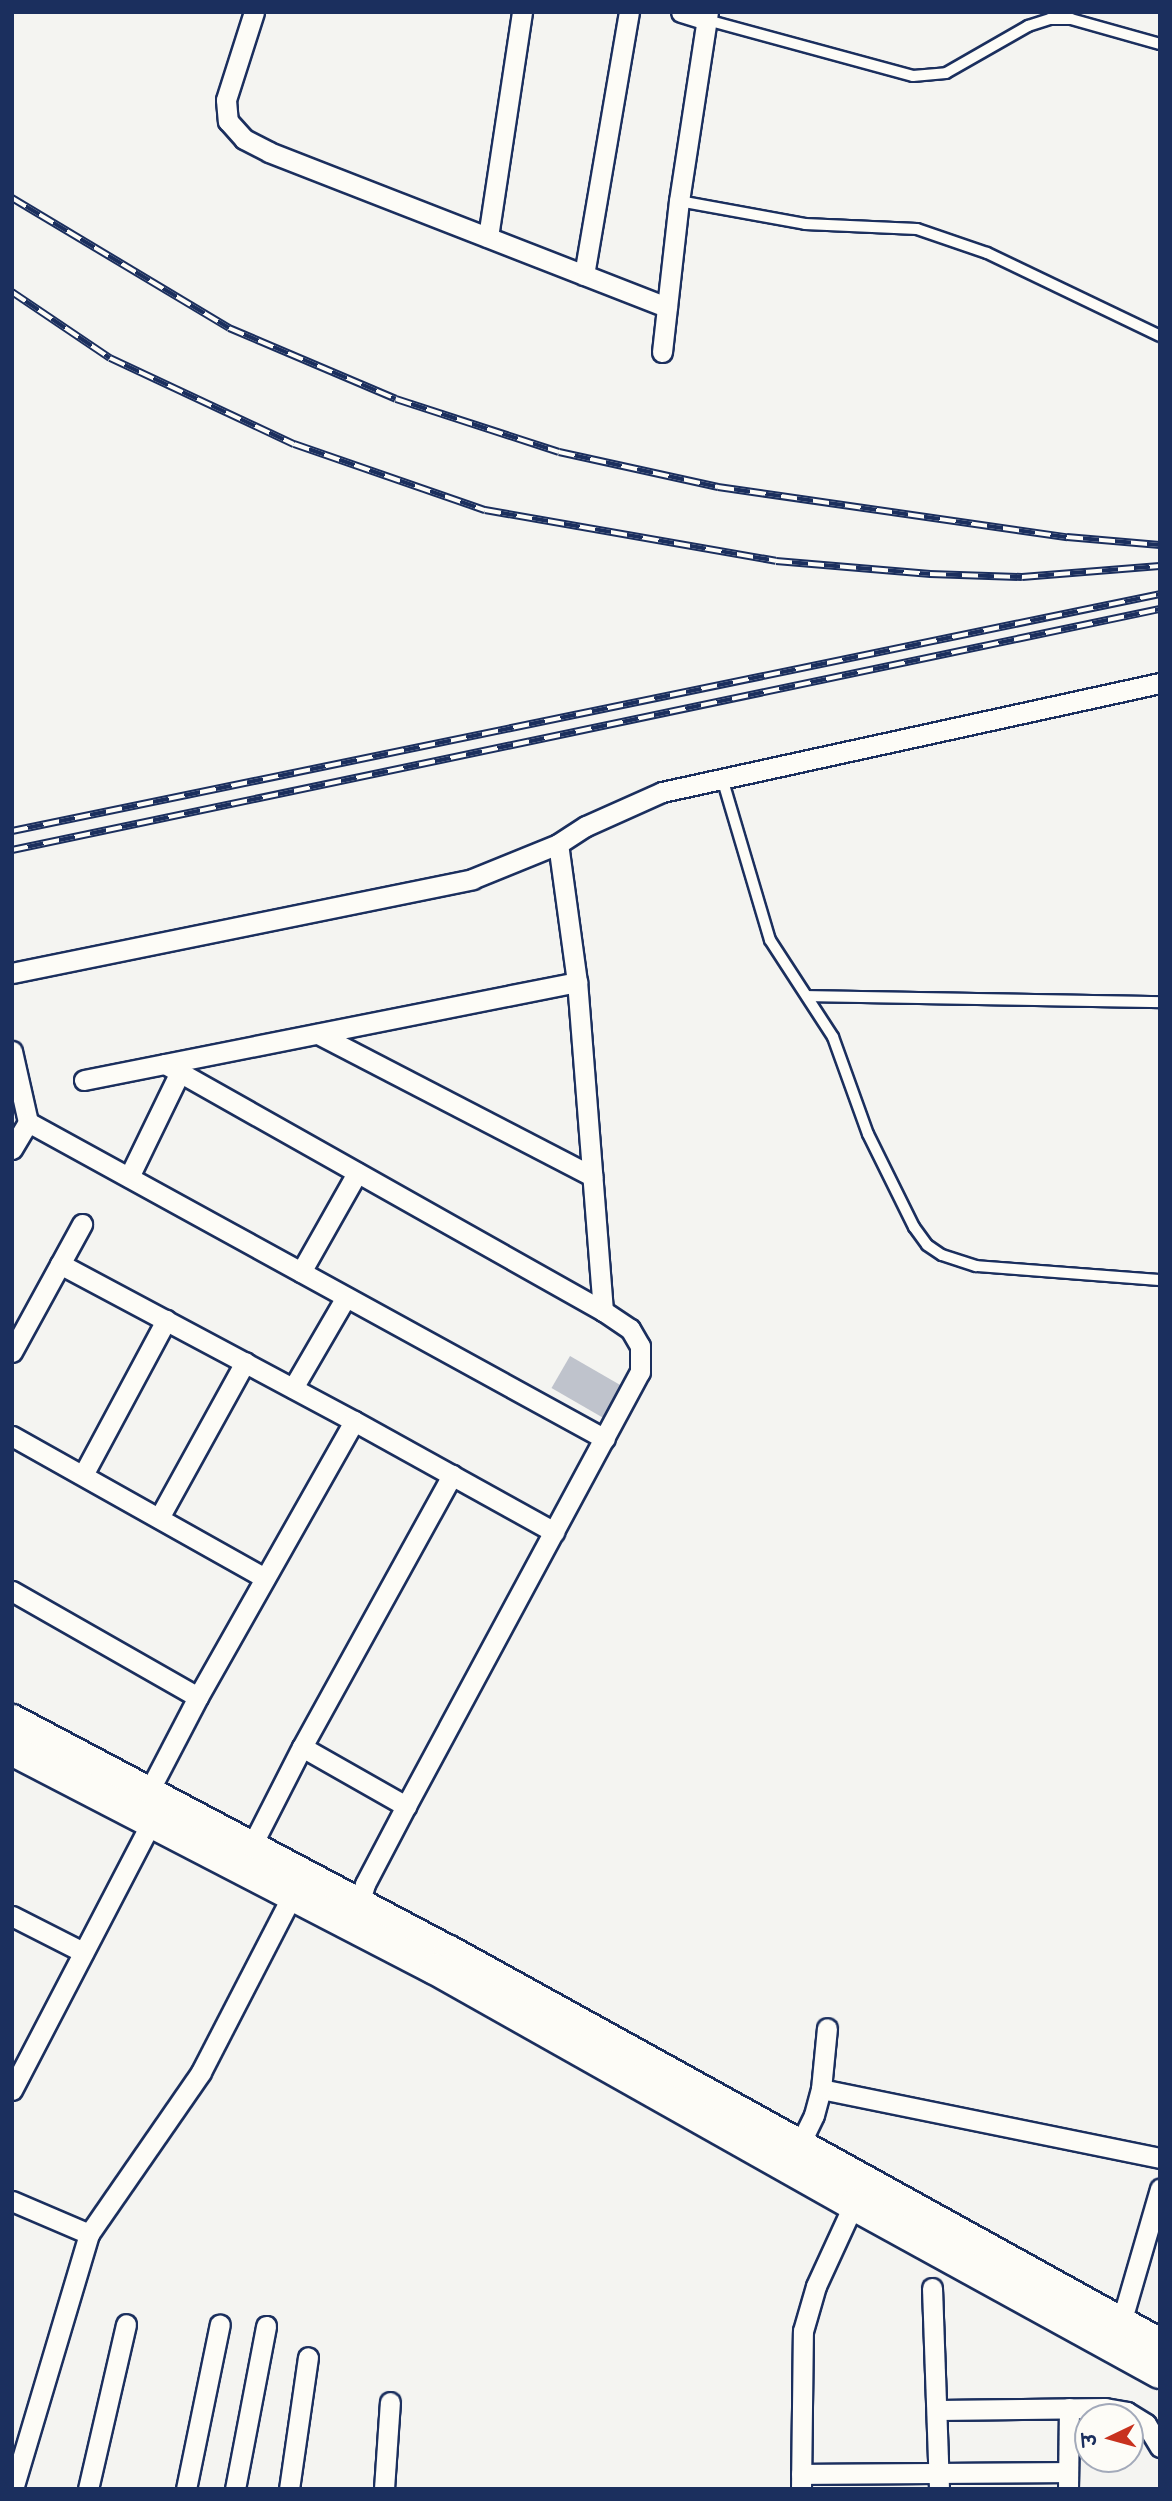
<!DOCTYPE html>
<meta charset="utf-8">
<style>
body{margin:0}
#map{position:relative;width:1172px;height:2501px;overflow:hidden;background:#f4f4f1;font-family:"Comic Neue","Playpen Sans Deva",sans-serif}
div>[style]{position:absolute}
.building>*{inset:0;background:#bfc3cc;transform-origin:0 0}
.roads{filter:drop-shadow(2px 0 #1b2f5e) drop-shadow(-2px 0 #1b2f5e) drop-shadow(0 2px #1b2f5e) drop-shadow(0 -2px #1b2f5e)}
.service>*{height:10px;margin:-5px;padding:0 5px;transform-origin:5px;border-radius:5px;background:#fdfcf7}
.minor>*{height:19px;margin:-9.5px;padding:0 9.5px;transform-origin:9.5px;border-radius:9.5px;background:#fdfcf7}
.primary>*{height:30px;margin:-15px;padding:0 15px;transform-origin:15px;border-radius:15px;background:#fdfcf7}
.rail>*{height:8px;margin-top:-4px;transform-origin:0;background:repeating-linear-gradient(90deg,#fdfcf7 0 16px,#1b2f5e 0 32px);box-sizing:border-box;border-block:2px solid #1b2f5e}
span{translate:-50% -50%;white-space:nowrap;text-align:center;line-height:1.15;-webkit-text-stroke:5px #fdfcf7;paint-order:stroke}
.frame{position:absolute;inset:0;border:14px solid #1b2f5e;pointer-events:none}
.north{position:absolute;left:1074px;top:2403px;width:70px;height:70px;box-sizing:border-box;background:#fdfcf7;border:2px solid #a3aaba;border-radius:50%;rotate:265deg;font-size:19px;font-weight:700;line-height:28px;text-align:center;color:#1b2f5e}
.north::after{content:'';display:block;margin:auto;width:24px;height:32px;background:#c8321e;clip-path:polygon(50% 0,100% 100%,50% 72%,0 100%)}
</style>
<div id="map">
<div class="building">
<div style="left:570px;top:1356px;width:59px;height:37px;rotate:30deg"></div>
</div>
<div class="roads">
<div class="service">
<div style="left:707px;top:20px;width:213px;rotate:15.2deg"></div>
<div style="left:913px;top:76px;width:33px;rotate:-5deg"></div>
<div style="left:946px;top:73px;width:95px;rotate:-29.8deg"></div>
<div style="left:1028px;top:26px;width:23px;rotate:-18deg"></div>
<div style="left:1050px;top:19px;width:21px"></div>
<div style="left:1071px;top:19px;width:92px;rotate:15.7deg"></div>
<div style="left:679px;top:201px;width:128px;rotate:10.3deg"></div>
<div style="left:805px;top:224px;width:112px;rotate:2.6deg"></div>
<div style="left:917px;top:229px;width:74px;rotate:18.9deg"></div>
<div style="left:987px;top:253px;width:192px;rotate:25.6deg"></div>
<div style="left:722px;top:778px;width:169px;rotate:73.5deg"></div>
<div style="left:770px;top:940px;width:116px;rotate:57deg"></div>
<div style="left:833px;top:1037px;width:103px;rotate:70.2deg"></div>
<div style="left:868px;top:1134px;width:104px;rotate:63.7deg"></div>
<div style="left:914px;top:1227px;width:22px;rotate:54deg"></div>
<div style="left:927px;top:1245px;width:18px;rotate:34deg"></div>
<div style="left:942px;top:1255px;width:36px;rotate:18deg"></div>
<div style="left:976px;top:1266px;width:185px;rotate:4.4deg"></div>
<div style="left:808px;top:996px;width:352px;rotate:1deg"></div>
</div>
<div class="minor">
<div style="left:254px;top:12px;width:92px;rotate:107.7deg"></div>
<div style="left:226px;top:100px;width:21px;rotate:85deg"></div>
<div style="left:228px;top:121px;width:24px;rotate:48deg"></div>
<div style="left:244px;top:139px;width:28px;rotate:27deg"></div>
<div style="left:269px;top:152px;width:427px;rotate:21.3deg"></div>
<div style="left:681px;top:12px;width:27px;rotate:17deg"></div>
<div style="left:488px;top:237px;width:228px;rotate:-81.4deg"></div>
<div style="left:584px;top:275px;width:267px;rotate:-80.3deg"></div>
<div style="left:662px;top:352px;width:152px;rotate:-83.6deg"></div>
<div style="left:679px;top:201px;width:191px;rotate:-81.3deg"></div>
<div style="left:12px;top:973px;width:470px;rotate:-11.5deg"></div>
<div style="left:472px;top:879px;width:93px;rotate:-22.1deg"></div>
<div style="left:558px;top:844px;width:33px;rotate:-33deg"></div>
<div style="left:586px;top:826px;width:83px;rotate:-24.1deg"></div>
<div style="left:662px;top:792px;width:510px;rotate:-12.35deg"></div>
<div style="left:318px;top:1034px;width:309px;rotate:27.4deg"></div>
<div style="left:12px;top:1051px;width:73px;rotate:77.3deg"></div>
<div style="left:28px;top:1122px;width:658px;rotate:28.78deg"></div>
<div style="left:165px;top:1064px;width:503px;rotate:29.42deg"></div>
<div style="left:84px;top:1080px;width:503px;rotate:-11.24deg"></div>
<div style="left:12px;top:1149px;width:31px;rotate:-59deg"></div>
<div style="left:129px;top:1177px;width:117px;rotate:-64.1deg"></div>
<div style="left:60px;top:1264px;width:333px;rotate:28.1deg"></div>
<div style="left:354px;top:1421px;width:229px;rotate:29deg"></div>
<div style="left:301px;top:1272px;width:114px;rotate:-60.5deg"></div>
<div style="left:12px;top:1352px;width:146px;rotate:-61.3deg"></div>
<div style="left:293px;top:1388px;width:105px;rotate:-59.8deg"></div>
<div style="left:12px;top:1436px;width:290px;rotate:29.3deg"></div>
<div style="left:83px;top:1475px;width:176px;rotate:-61.8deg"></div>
<div style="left:159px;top:1518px;width:178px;rotate:-61.1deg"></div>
<div style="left:12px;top:1591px;width:214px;rotate:29.7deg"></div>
<div style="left:302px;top:1747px;width:120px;rotate:29.6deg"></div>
<div style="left:147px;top:1795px;width:110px;rotate:-62.5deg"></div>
<div style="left:198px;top:1697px;width:317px;rotate:-60.5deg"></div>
<div style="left:250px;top:1849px;width:114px;rotate:-63deg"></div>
<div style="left:302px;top:1747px;width:311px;rotate:-61.1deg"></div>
<div style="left:359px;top:1905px;width:22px;rotate:-74deg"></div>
<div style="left:365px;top:1884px;width:88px;rotate:-62.3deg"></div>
<div style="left:406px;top:1806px;width:493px;rotate:-61.7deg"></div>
<div style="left:640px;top:1372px;width:26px;rotate:-90deg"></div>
<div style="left:640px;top:1346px;width:20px;rotate:-120deg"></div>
<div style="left:630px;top:1329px;width:32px;rotate:-146deg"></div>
<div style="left:603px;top:1311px;width:330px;rotate:-94.5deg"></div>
<div style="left:577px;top:982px;width:139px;rotate:-97.8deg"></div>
<div style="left:12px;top:1916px;width:80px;rotate:26.9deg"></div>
<div style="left:821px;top:2089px;width:346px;rotate:11.5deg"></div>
<div style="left:12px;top:2090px;width:314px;rotate:-62.5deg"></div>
<div style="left:799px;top:2146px;width:34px;rotate:-64deg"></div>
<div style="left:814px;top:2115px;width:27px;rotate:-75deg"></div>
<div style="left:821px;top:2089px;width:61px;rotate:-84.4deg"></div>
<div style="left:12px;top:2201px;width:84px;rotate:23.2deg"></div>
<div style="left:932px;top:2288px;width:201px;rotate:88deg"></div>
<div style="left:1121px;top:2323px;width:140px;rotate:-73.8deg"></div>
<div style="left:938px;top:2410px;width:167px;rotate:-0.7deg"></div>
<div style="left:1105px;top:2408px;width:22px;rotate:10deg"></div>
<div style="left:1127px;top:2412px;width:22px;rotate:32deg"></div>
<div style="left:1146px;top:2424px;width:27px;rotate:59deg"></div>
<div style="left:801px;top:2474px;width:266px;rotate:-0.4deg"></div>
<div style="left:13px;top:2489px;width:266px;rotate:-73.4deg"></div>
<div style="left:89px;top:2234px;width:197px;rotate:-55.3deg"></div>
<div style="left:201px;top:2072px;width:198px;rotate:-62.7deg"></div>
<div style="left:88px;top:2489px;width:169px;rotate:-77deg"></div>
<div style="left:186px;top:2489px;width:168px;rotate:-78.4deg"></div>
<div style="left:235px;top:2489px;width:166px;rotate:-79.2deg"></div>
<div style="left:289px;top:2489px;width:133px;rotate:-81.8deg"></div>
<div style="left:384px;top:2489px;width:87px;rotate:-86.1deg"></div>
<div style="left:801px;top:2489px;width:158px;rotate:-89.3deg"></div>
<div style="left:803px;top:2331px;width:47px;rotate:-73.9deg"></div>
<div style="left:816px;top:2286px;width:98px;rotate:-65.3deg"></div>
<div style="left:1068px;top:2489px;width:81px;rotate:-89.3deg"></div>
</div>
<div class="primary">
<div style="left:12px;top:1720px;width:494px;rotate:27.9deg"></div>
<div style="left:449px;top:1951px;width:812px;rotate:28.93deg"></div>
<div style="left:12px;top:1750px;width:476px;rotate:27.4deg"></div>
<div style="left:435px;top:1969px;width:481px;rotate:29.4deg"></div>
<div style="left:854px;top:2205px;width:349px;rotate:28.8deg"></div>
</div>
</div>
<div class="rail">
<div style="left:12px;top:198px;width:253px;rotate:30.9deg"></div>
<div style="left:229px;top:328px;width:181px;rotate:23deg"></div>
<div style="left:396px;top:399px;width:171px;rotate:18deg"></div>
<div style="left:559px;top:452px;width:163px;rotate:12.4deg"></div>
<div style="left:718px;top:487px;width:353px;rotate:8.2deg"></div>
<div style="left:1067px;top:537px;width:93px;rotate:4.9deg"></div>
<div style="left:12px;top:292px;width:118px;rotate:34deg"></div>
<div style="left:110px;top:358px;width:203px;rotate:25.1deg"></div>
<div style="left:294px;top:444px;width:202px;rotate:19.1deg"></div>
<div style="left:485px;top:510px;width:295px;rotate:9.9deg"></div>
<div style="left:776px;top:561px;width:155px;rotate:4.8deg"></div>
<div style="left:930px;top:574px;width:92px;rotate:1.9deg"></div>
<div style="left:1022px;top:577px;width:138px;rotate:-4.6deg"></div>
<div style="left:12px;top:831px;width:1172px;rotate:-11.66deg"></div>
<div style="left:12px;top:850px;width:1173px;rotate:-11.86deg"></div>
</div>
<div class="frame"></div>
<div class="north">उ</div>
</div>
